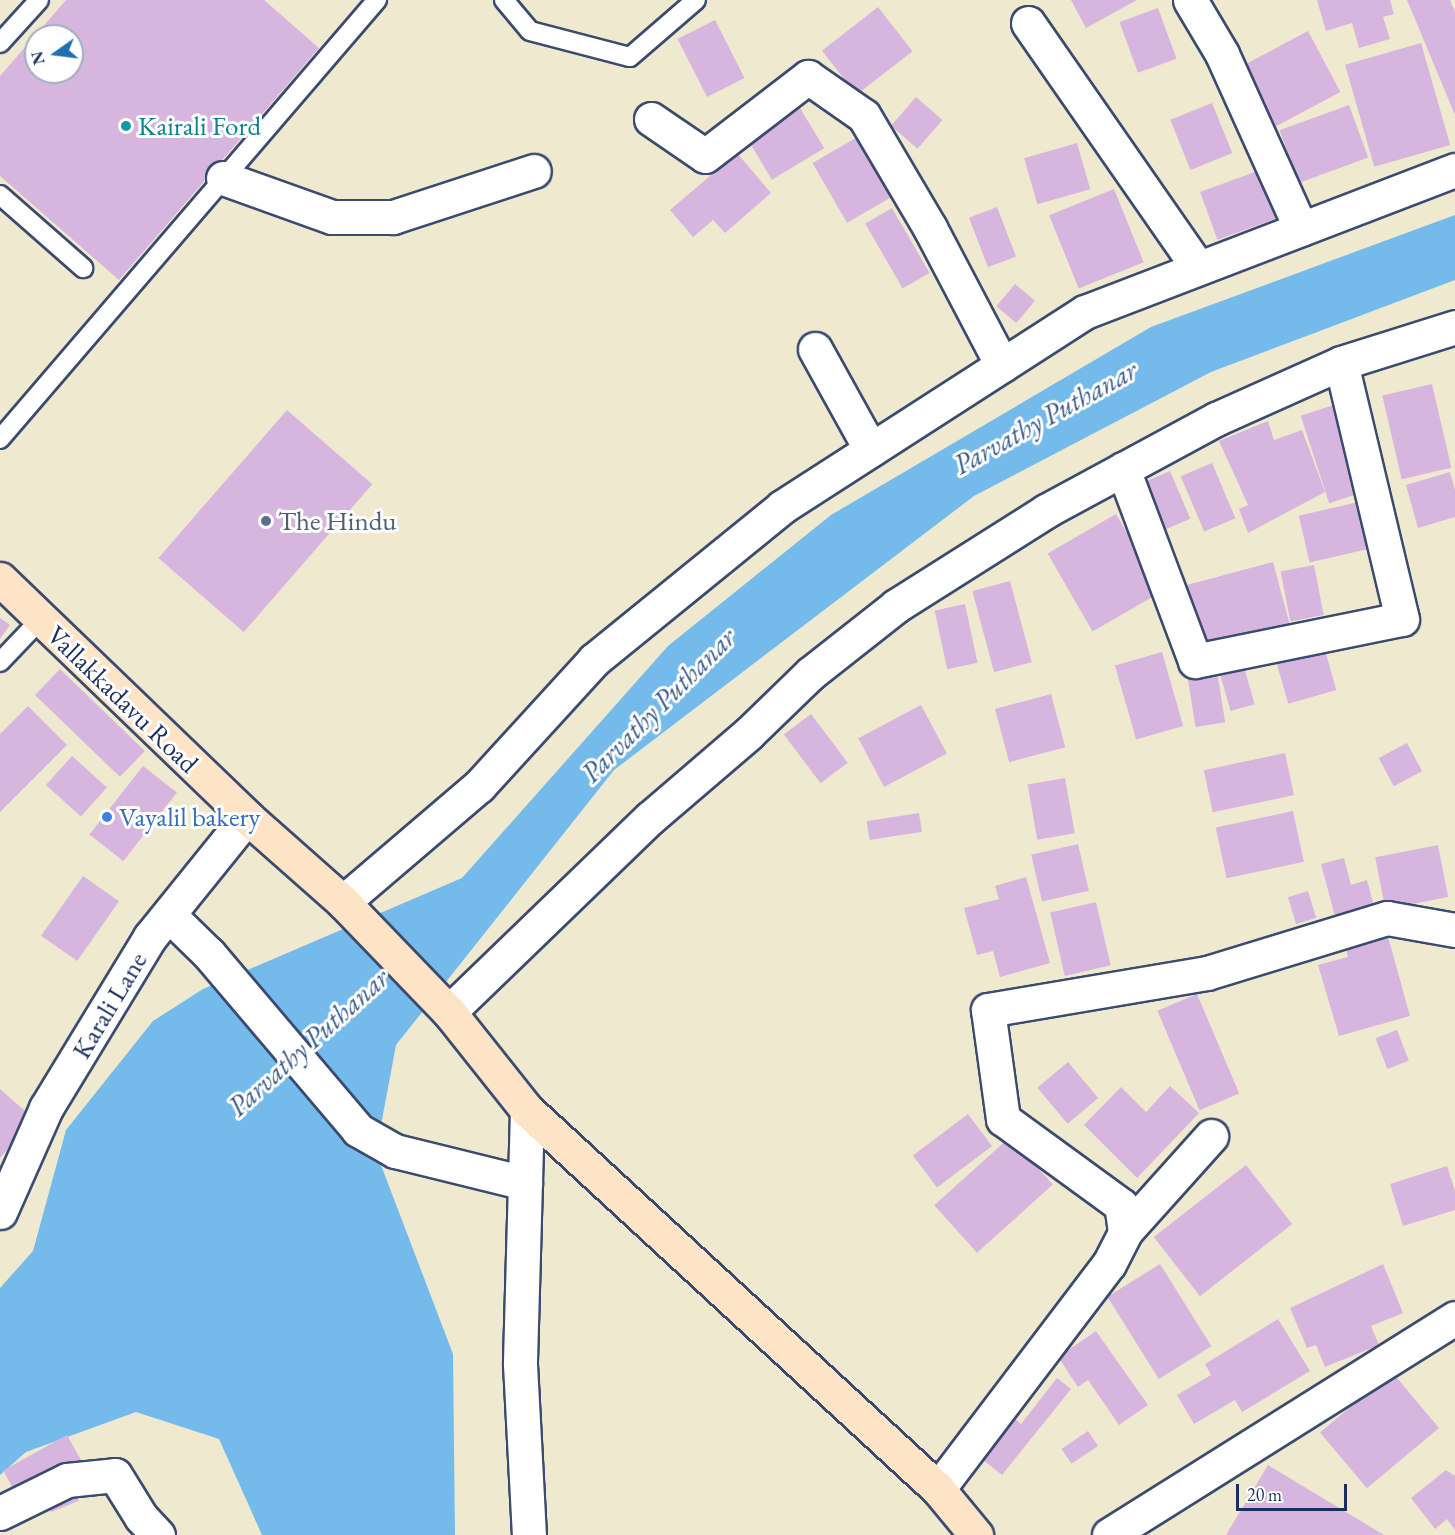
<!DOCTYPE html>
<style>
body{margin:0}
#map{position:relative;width:1455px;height:1535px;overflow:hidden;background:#efe9cf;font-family:"EB Garamond",serif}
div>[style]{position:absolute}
.water>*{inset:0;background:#74bbeb}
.building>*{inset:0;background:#d6b6df;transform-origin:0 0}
.roads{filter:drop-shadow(2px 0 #3b4b6f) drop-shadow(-2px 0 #3b4b6f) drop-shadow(0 2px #3b4b6f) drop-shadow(0 -2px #3b4b6f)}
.lane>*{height:18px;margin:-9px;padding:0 9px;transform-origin:9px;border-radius:9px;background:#fff}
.street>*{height:33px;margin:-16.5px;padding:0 16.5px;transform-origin:16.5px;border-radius:16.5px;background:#fff}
.secondary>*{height:33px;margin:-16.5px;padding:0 16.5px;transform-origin:16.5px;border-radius:16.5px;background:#fee4c6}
.dots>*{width:16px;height:16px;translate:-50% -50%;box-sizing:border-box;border:3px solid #fff;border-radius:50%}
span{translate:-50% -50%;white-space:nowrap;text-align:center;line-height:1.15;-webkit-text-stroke:6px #fff;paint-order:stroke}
.culture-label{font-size:27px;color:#0d838f}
.left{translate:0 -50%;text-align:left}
.service-label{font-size:27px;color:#4e5e75}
.street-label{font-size:27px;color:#1b2f5e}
.shop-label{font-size:27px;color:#366cbe}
.water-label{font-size:28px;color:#365988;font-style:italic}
.north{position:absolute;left:24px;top:24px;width:60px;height:60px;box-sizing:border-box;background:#fff;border:2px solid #a4acbf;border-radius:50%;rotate:256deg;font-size:16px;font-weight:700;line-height:24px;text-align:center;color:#1b2f5e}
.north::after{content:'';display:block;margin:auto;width:21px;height:27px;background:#1f6fb2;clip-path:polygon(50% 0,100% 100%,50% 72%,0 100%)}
.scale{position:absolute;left:1236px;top:1484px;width:111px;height:27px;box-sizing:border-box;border:3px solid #1b2f5e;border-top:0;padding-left:8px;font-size:18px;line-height:21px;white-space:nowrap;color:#1b2f5e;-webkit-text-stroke:4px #fff;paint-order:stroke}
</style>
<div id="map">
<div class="water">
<div style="clip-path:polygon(1455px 215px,1455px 280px,1211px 372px,974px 496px,614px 770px,396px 1045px,376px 1152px,453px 1354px,455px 1535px,262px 1535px,219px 1439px,136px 1412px,26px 1452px,0 1475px,0 1288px,33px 1251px,66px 1130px,153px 1021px,203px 989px,462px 878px,668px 646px,831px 515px,1151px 327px)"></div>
</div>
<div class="building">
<div style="clip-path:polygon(evenodd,66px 0,264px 0,319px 48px,119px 280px,0 176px,0 76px,66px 0,36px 36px,72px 36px,72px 72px,36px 72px,36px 36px)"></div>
<div style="clip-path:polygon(1071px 0,1137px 0,1086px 28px)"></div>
<div style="clip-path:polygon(1317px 0,1390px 0,1394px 14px,1383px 17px,1390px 39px,1359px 48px,1352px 23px,1326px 31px)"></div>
<div style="clip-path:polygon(1407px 0,1450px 0,1455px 12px,1455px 115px)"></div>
<div style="left:878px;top:7px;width:56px;height:71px;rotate:52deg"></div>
<div style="left:1158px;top:8px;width:54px;height:41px;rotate:70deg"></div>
<div style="left:715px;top:20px;width:65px;height:42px;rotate:63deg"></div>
<div style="left:1308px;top:31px;width:69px;height:75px;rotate:62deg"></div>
<div style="left:1421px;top:43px;width:106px;height:79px;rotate:74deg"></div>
<div style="left:916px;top:97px;width:35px;height:38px;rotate:41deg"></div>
<div style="left:1212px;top:103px;width:54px;height:45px;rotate:68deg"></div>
<div style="left:1349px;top:105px;width:56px;height:74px;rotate:70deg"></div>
<div style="left:800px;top:108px;width:47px;height:61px;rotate:59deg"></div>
<div style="left:861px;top:135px;width:69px;height:56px;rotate:60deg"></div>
<div style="left:1077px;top:143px;width:48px;height:55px;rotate:74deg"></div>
<div style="clip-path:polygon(737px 153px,771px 193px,725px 233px,713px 220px,693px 237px,670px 210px)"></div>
<div style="left:1263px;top:169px;width:51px;height:67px;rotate:70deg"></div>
<div style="left:1114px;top:189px;width:79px;height:70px;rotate:68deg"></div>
<div style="left:997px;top:207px;width:53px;height:30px;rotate:69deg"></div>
<div style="left:892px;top:208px;width:75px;height:31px;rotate:60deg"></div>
<div style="left:1015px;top:284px;width:26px;height:29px;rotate:40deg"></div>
<div style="left:1432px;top:384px;width:86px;height:51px;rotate:77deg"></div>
<div style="left:1334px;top:405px;width:92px;height:35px;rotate:72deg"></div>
<div style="left:287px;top:410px;width:113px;height:196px;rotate:41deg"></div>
<div style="clip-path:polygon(1268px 421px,1274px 440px,1302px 430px,1325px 492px,1248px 533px,1239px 509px,1248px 505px,1219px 441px)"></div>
<div style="left:1212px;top:463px;width:60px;height:34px;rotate:67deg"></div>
<div style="left:1170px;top:471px;width:52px;height:26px;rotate:67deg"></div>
<div style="clip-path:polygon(1450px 472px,1455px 490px,1455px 517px,1418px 528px,1406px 485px)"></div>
<div style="left:1367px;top:500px;width:48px;height:70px;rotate:77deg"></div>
<div style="left:1116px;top:514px;width:90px;height:79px;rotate:60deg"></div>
<div style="left:1273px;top:562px;width:65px;height:95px;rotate:75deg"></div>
<div style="left:1314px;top:565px;width:51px;height:34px;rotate:79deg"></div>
<div style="left:1010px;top:581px;width:84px;height:39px;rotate:75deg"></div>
<div style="left:965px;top:604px;width:60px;height:31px;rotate:78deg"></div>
<div style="clip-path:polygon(0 618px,10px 625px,0 639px)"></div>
<div style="left:1322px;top:640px;width:52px;height:50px;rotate:74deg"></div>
<div style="left:1162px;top:652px;width:77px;height:49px;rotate:74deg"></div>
<div style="left:1242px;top:660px;width:46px;height:25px;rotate:74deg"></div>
<div style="left:60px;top:669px;width:118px;height:36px;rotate:44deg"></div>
<div style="left:1217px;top:671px;width:52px;height:30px;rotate:81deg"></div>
<div style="left:1051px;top:694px;width:55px;height:58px;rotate:75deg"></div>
<div style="left:921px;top:705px;width:55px;height:71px;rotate:62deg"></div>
<div style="clip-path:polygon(28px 706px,67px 745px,0 812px,0 734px)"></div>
<div style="left:811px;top:714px;width:61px;height:34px;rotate:53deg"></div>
<div style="left:1407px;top:743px;width:32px;height:32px;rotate:62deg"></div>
<div style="left:1285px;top:753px;width:43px;height:83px;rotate:78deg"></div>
<div style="left:72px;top:756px;width:47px;height:39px;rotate:42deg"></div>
<div style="left:143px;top:766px;width:43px;height:87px;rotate:38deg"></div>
<div style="left:1065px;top:778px;width:56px;height:38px;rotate:80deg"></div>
<div style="left:1293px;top:811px;width:52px;height:79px;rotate:78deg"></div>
<div style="left:919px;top:813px;width:19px;height:53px;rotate:81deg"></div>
<div style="left:1078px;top:844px;width:48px;height:48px;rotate:77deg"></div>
<div style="left:1438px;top:845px;width:53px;height:64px;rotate:79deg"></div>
<div style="clip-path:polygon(1344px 858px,1351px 885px,1367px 880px,1375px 910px,1336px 920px,1321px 864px)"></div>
<div style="left:83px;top:876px;width:44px;height:73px;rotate:35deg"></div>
<div style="clip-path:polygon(1026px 877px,1050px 963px,1000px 977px,993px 951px,977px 955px,964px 908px,999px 899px,995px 886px)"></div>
<div style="left:1308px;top:891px;width:28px;height:21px;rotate:73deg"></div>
<div style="left:1096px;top:902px;width:65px;height:47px;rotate:77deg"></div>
<div style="clip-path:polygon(1387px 933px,1410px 1016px,1339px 1036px,1318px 965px,1348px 957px,1345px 945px)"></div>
<div style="left:1197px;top:994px;width:108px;height:43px;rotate:67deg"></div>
<div style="left:1397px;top:1030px;width:33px;height:23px;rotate:69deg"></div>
<div style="left:1068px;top:1062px;width:47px;height:40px;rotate:50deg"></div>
<div style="clip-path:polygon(1170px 1086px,1199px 1113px,1137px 1178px,1084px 1125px,1121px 1087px,1146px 1112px)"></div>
<div style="clip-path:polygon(0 1089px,34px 1119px,0 1158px)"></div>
<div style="left:968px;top:1114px;width:40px;height:69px;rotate:53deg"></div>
<div style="left:1010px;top:1137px;width:64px;height:102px;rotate:48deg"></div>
<div style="left:1246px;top:1165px;width:75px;height:117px;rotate:52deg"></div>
<div style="clip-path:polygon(1447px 1166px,1455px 1191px,1455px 1210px,1403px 1226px,1390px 1184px)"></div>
<div style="left:1160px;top:1264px;width:97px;height:62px;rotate:58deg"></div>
<div style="clip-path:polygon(1383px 1264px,1403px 1313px,1371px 1326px,1379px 1345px,1325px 1367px,1316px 1345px,1307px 1348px,1290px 1308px)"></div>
<div style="clip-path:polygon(1278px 1319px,1310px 1371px,1242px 1412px,1235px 1400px,1194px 1424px,1177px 1395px,1211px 1375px,1205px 1364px)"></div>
<div style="clip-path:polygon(1096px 1331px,1148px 1405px,1119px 1425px,1088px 1380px,1078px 1387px,1058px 1357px)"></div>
<div style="left:1392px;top:1372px;width:73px;height:94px;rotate:50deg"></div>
<div style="clip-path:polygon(1057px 1378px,1071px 1389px,1002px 1475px,982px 1459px,1014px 1418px,1021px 1424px)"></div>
<div style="left:1088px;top:1431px;width:18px;height:32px;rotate:56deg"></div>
<div style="left:67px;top:1435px;width:37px;height:73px;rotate:61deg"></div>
<div style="clip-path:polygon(1268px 1465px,1384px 1535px,1226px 1535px)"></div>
<div style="clip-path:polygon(1446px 1470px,1455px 1476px,1455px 1530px,1447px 1519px,1435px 1529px,1411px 1498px)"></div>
<div style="left:73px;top:1486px;width:16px;height:30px;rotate:68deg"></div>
</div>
<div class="roads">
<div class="lane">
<div style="left:504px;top:0;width:40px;rotate:50deg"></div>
<div style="left:530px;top:31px;width:103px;rotate:14.6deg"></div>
<div style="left:630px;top:57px;width:87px;rotate:-40.8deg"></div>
<div style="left:0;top:43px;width:58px;rotate:-47.8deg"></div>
<div style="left:0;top:195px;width:111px;rotate:41.3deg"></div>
<div style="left:0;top:439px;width:579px;rotate:-49.35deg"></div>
<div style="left:0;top:662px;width:58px;rotate:-46.4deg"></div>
</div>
<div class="street">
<div style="left:1190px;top:0;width:63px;rotate:59.3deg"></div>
<div style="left:1222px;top:54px;width:192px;rotate:65.7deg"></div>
<div style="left:1028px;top:23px;width:298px;rotate:55.2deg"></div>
<div style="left:651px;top:119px;width:65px;rotate:34.4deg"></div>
<div style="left:705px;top:156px;width:130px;rotate:-37.5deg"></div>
<div style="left:808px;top:77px;width:68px;rotate:34.9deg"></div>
<div style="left:864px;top:116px;width:130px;rotate:59.5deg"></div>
<div style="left:930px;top:228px;width:155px;rotate:62.3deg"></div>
<div style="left:223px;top:178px;width:116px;rotate:19.7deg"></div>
<div style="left:332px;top:217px;width:61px"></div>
<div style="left:393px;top:217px;width:148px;rotate:-18.1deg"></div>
<div style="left:815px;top:349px;width:115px;rotate:61deg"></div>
<div style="left:1123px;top:469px;width:205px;rotate:69.4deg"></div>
<div style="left:1195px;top:661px;width:211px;rotate:-11.5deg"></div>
<div style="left:1402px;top:619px;width:263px;rotate:-103.4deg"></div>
<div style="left:343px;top:902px;width:179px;rotate:-40.5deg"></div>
<div style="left:479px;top:786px;width:171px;rotate:-47.6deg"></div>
<div style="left:594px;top:660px;width:242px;rotate:-39.1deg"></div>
<div style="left:782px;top:507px;width:360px;rotate:-32.8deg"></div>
<div style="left:1085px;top:312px;width:396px;rotate:-21deg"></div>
<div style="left:170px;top:916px;width:54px;rotate:44.3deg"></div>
<div style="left:209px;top:954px;width:231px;rotate:49.7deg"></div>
<div style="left:358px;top:1130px;width:43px;rotate:29.6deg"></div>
<div style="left:395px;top:1151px;width:134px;rotate:13.8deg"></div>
<div style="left:449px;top:1012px;width:279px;rotate:-44deg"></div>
<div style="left:650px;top:818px;width:130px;rotate:-40.6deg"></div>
<div style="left:749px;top:733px;width:86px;rotate:-44.1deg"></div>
<div style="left:811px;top:673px;width:108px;rotate:-38.2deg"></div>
<div style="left:896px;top:606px;width:178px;rotate:-32.3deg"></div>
<div style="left:1046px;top:511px;width:193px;rotate:-28.4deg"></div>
<div style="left:1216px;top:419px;width:137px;rotate:-24.1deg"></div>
<div style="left:1341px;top:363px;width:120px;rotate:-17.5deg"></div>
<div style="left:527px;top:1110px;width:254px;rotate:91.6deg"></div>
<div style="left:520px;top:1364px;width:171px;rotate:87deg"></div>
<div style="left:0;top:1212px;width:114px;rotate:-66.1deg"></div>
<div style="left:46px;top:1108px;width:200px;rotate:-58.7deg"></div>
<div style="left:150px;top:937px;width:154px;rotate:-51.1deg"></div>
<div style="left:1125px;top:1232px;width:129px;rotate:-48.1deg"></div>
<div style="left:938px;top:1489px;width:283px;rotate:-52.8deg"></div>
<div style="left:1109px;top:1264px;width:36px;rotate:-63deg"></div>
<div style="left:1125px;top:1232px;width:27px;rotate:-98deg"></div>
<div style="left:1121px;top:1205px;width:146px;rotate:-143.9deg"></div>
<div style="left:1003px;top:1119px;width:110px;rotate:-97.8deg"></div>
<div style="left:988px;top:1010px;width:222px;rotate:-9.6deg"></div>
<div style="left:1207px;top:973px;width:188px;rotate:-17deg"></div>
<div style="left:1387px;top:918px;width:69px;rotate:10deg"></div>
<div style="left:0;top:1513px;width:75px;rotate:-26.2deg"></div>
<div style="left:67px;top:1480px;width:48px;rotate:-5.9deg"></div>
<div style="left:115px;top:1475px;width:49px;rotate:58.2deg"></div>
<div style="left:141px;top:1517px;width:25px;rotate:47deg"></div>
<div style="left:1109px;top:1535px;width:408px;rotate:-32.1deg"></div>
</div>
<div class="secondary">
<div style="left:0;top:579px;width:343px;rotate:43.9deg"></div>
<div style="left:247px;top:817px;width:128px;rotate:41.5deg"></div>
<div style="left:343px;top:902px;width:153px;rotate:46.1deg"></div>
<div style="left:449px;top:1012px;width:125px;rotate:51.5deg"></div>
<div style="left:527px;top:1110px;width:559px;rotate:42.68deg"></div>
<div style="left:938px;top:1489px;width:60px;rotate:50.4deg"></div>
</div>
</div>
<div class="dots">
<div style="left:126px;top:126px;background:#0f9aa8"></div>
<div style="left:266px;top:521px;background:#5c6f8a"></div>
<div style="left:107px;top:817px;background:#3f7fe0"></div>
</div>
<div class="culture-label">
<span class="left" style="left:138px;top:126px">Kairali Ford</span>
</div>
<div class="service-label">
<span class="left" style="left:278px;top:521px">The Hindu</span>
</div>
<div class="street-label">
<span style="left:123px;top:699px;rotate:44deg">Vallakkadavu Road</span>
<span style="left:109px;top:1005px;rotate:-59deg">Karali Lane</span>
</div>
<div class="shop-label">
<span class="left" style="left:119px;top:817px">Vayalil bakery</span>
</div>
<div class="water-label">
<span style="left:1045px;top:417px;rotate:-29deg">Parvathy Puthanar</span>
<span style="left:658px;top:705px;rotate:-45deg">Parvathy Puthanar</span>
<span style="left:308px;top:1042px;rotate:-42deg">Parvathy Puthanar</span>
</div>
<div class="north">N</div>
<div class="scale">20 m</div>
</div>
